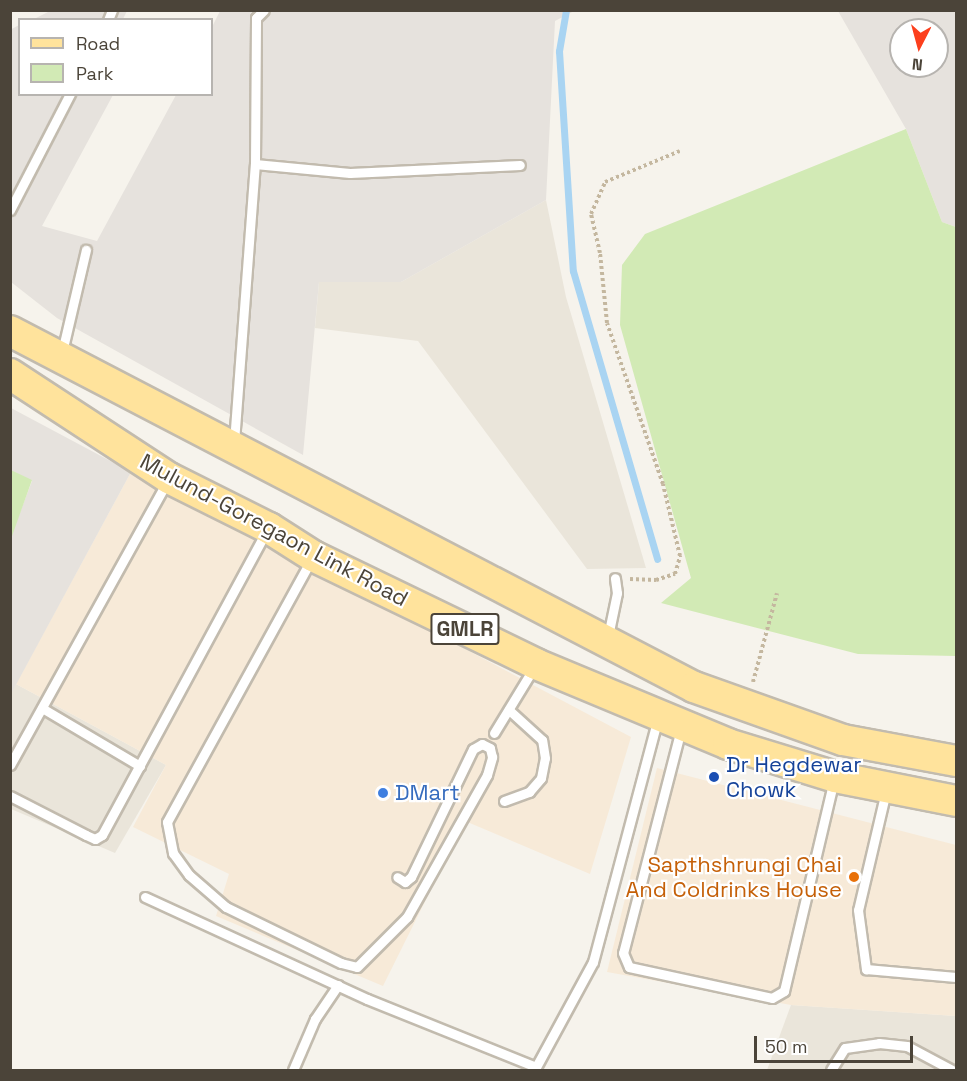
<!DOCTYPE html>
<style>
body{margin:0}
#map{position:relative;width:967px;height:1081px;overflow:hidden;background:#f6f3ec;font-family:"Space Grotesk",sans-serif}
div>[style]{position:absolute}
.residential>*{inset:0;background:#eae5da}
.commercial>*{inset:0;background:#f7ead8}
.industrial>*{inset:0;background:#e6e2dd}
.green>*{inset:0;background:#d2eab5}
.stream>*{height:7px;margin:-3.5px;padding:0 3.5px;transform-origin:3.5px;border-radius:3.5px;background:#a9d4f2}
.path>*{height:4px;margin-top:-2px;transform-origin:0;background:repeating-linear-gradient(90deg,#c4b79f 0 3px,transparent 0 6px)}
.roads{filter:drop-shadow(2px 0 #c2bbae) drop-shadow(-2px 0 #c2bbae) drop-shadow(0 2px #c2bbae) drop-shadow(0 -2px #c2bbae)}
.lane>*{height:9px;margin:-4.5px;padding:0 4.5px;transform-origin:4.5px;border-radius:4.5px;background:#fff}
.primary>*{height:30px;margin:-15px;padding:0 15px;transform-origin:15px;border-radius:15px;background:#ffe39c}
.dots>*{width:16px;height:16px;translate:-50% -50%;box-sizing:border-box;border:3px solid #fff;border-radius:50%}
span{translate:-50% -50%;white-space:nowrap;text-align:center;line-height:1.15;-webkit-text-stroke:4.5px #fff;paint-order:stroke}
.shield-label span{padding:2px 4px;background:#fff;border:2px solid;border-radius:4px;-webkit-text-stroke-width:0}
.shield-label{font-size:21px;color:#4b4439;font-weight:700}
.street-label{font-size:22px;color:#4b4439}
.transit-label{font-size:22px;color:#164399}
.left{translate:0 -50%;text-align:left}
.shop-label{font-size:22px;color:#366cbe}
.food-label{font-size:22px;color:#c56008}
.right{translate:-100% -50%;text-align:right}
.frame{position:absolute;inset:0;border:12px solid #4b4439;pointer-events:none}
.legend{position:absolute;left:18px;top:18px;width:195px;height:78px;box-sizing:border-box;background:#fff;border:2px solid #b7b4b0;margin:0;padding:8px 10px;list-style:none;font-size:18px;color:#4b4439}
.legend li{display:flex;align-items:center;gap:12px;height:30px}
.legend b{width:30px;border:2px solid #b7b4b0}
.north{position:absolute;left:889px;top:18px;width:60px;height:60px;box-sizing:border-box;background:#fff;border:2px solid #b7b4b0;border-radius:50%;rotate:186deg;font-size:16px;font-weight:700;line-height:24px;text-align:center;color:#4b4439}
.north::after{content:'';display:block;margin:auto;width:21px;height:27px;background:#fc3f1d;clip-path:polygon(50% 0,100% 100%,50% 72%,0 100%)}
.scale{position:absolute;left:754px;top:1036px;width:159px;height:27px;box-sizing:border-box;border:3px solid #4b4439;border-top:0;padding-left:8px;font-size:18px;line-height:21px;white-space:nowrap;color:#4b4439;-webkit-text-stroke:4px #fff;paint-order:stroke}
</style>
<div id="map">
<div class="residential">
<div style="clip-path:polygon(546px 200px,566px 297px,646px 568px,587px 569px,418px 341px,315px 328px,319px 282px,401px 282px)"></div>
<div style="clip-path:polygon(16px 684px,166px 765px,115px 853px,11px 809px,10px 694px)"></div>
<div style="clip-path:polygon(791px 1005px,956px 1016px,956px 1070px,767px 1070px)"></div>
</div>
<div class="commercial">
<div style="clip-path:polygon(131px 472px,631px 737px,590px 874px,465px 821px,383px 986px,216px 916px,229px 874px,133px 827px,166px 765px,16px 684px)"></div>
<div style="clip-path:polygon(657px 768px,956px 845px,956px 1016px,791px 1005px,607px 972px)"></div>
</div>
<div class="industrial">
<div style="clip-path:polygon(50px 11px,127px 11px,123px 19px,32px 20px)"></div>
<div style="clip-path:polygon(220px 11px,574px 11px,555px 21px,546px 200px,401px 282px,319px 282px,303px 455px,57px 318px,11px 282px,10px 30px,19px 25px,20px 94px,113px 95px,42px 226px,97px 241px,176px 95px,212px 94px,212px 27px)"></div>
<div style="clip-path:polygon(evenodd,838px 11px,956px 11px,956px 227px,942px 222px,906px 129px,838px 11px,901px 30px,937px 30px,937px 66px,901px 66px,901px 30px)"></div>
<div style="clip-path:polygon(11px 408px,131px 472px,11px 694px,10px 539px,32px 481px,11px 470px)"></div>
</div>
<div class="green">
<div style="clip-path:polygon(906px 129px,942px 222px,956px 227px,956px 656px,858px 654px,661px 603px,691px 578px,620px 325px,622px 265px,645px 234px)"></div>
<div style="clip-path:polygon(11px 470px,32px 480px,11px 539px)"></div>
</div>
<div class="stream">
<div style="left:566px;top:10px;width:42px;rotate:99.7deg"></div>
<div style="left:559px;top:51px;width:220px;rotate:86.4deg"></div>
<div style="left:573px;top:271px;width:300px;rotate:73.7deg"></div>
</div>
<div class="path">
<div style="left:630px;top:579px;width:26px;rotate:2deg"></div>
<div style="left:656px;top:580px;width:20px;rotate:-18deg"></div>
<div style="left:675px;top:574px;width:19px;rotate:-74deg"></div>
<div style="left:680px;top:556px;width:74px;rotate:-103.3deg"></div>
<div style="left:663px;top:484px;width:170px;rotate:-109.2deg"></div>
<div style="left:607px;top:323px;width:70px;rotate:-95.7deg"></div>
<div style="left:600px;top:253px;width:40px;rotate:-103deg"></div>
<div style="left:591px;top:214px;width:35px;rotate:-66deg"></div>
<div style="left:605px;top:182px;width:81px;rotate:-22.5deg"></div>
<div style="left:753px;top:682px;width:92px;rotate:-74.9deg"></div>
</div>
<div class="roads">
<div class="lane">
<div style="left:108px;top:20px;width:11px;rotate:-68deg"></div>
<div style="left:255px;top:164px;width:95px;rotate:5.4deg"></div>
<div style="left:350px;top:173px;width:170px;rotate:-2.7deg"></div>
<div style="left:10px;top:210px;width:131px;rotate:-62.7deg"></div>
<div style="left:62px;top:352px;width:105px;rotate:-76.8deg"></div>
<div style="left:234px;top:442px;width:279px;rotate:-85.7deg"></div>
<div style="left:255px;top:164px;width:146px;rotate:-89.6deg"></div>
<div style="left:256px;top:18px;width:11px;rotate:-45deg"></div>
<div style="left:311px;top:560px;width:299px;rotate:118.8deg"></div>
<div style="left:167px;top:822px;width:32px;rotate:79deg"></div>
<div style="left:173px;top:853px;width:27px;rotate:54deg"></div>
<div style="left:189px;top:875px;width:49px;rotate:40.9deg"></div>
<div style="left:226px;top:907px;width:128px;rotate:26deg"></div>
<div style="left:341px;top:963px;width:16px;rotate:14deg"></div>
<div style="left:357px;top:967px;width:71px;rotate:-45deg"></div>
<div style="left:407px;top:917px;width:163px;rotate:-60.6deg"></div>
<div style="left:487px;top:775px;width:19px;rotate:-74deg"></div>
<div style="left:492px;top:757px;width:9px;rotate:-103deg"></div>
<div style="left:490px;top:748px;width:9px;rotate:-153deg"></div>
<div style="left:482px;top:744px;width:10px;rotate:151deg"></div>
<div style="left:473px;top:749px;width:142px;rotate:115.8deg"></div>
<div style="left:411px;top:877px;width:8px;rotate:140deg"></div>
<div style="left:405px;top:882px;width:9px;rotate:-148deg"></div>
<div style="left:608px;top:636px;width:44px;rotate:-78.2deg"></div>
<div style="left:617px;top:593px;width:15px;rotate:-98deg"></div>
<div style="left:42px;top:708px;width:114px;rotate:30.6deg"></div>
<div style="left:681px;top:729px;width:231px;rotate:104.5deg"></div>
<div style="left:623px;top:953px;width:15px;rotate:67deg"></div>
<div style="left:629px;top:967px;width:146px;rotate:12.2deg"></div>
<div style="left:772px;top:998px;width:14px;rotate:-30deg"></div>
<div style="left:784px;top:991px;width:217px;rotate:-76.7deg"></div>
<div style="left:494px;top:733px;width:75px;rotate:-58.6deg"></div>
<div style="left:10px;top:765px;width:326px;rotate:-61deg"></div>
<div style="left:886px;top:791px;width:122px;rotate:103.2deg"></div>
<div style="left:858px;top:910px;width:60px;rotate:82.3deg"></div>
<div style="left:866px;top:969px;width:90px;rotate:5.1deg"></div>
<div style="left:10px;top:796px;width:85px;rotate:27.2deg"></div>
<div style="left:86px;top:835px;width:10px;rotate:24deg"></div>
<div style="left:95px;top:839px;width:8px;rotate:-30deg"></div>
<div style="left:102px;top:835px;width:345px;rotate:-61.6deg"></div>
<div style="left:504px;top:801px;width:27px;rotate:-20deg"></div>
<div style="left:529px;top:792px;width:18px;rotate:-49deg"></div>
<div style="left:541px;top:778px;width:20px;rotate:-79deg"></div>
<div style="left:545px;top:758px;width:18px;rotate:-99deg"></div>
<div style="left:542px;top:740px;width:45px;rotate:-137.7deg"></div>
<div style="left:145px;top:897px;width:244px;rotate:24.7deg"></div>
<div style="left:367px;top:999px;width:182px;rotate:21.9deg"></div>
<div style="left:536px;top:1067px;width:119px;rotate:-61.5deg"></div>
<div style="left:593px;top:962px;width:253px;rotate:-75.1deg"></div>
<div style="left:293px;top:1070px;width:56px;rotate:-66.7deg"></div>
<div style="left:315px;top:1019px;width:41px;rotate:-55.9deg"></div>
<div style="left:831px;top:1070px;width:26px;rotate:-58deg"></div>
<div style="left:845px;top:1048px;width:34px;rotate:-8deg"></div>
<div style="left:879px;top:1043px;width:28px;rotate:6deg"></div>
<div style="left:907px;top:1046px;width:51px;rotate:28.1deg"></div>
</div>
<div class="primary">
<div style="left:10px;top:331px;width:771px;rotate:27.5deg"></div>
<div style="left:694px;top:687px;width:158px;rotate:19.6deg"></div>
<div style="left:843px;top:740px;width:115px;rotate:10.5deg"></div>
<div style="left:10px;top:374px;width:190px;rotate:33.2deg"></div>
<div style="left:169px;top:478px;width:112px;rotate:26.6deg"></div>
<div style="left:269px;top:528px;width:52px;rotate:32.5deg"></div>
<div style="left:313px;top:556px;width:248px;rotate:25.8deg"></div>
<div style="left:536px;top:664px;width:208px;rotate:22.6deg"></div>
<div style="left:728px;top:744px;width:112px;rotate:17.1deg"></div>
<div style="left:835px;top:777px;width:123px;rotate:11.2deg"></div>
</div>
</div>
<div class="dots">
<div style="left:714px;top:777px;background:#1a4fb4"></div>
<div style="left:383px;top:793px;background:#3f7fe0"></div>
<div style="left:854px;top:877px;background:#e8710a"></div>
</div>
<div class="shield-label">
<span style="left:465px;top:629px">GMLR</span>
</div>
<div class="street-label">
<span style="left:274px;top:530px;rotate:28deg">Mulund-Goregaon Link Road</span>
</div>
<div class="transit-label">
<span class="left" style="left:726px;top:777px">Dr Hegdewar<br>Chowk</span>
</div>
<div class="shop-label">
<span class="left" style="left:395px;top:793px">DMart</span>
</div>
<div class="food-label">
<span class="right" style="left:842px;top:877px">Sapthshrungi Chai<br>And Coldrinks House</span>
</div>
<div class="frame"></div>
<ul class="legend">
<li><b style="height:8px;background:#ffe39c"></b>Road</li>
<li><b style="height:16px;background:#d2eab5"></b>Park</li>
</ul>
<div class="north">N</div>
<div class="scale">50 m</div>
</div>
